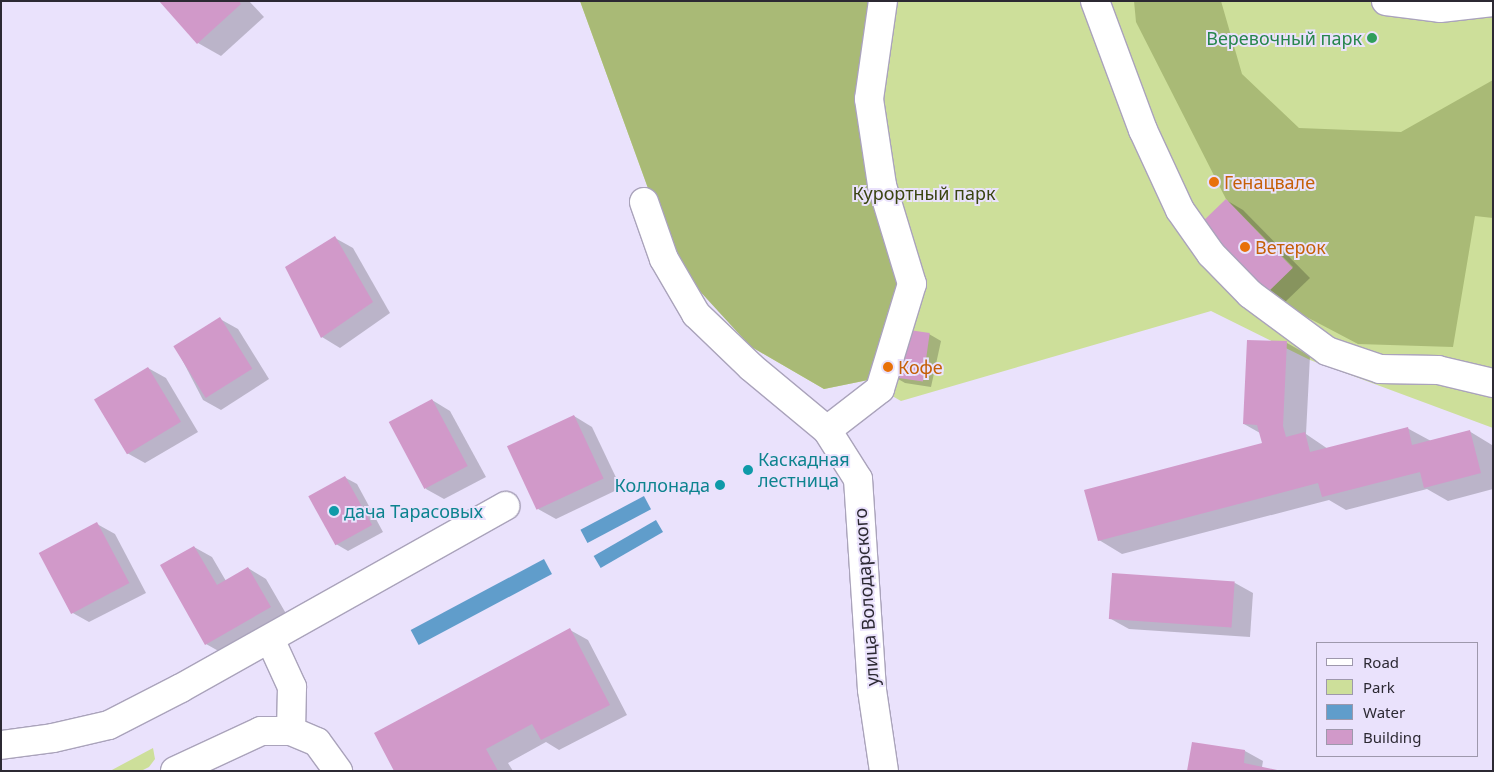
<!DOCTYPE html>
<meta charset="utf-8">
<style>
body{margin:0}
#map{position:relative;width:1494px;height:772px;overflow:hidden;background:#eae2fc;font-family:"Noto Sans",sans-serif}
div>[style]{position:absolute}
.green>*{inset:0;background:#cddf9a}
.forest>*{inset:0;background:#a9ba76}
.water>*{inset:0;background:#609dcb;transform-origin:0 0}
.shadow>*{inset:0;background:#0003}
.building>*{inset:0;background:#d199c9;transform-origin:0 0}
.roads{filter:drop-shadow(1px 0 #aaa3bb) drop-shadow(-1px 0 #aaa3bb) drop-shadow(0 1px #aaa3bb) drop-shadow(0 -1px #aaa3bb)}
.minor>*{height:28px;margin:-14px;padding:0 14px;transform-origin:14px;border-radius:14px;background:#fff}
.dots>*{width:14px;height:14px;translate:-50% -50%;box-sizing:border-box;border:2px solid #eae2fc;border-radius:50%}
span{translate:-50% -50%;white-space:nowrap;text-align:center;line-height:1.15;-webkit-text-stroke:4px #eae2fc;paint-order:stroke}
.leisure-label{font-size:18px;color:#27864d}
.right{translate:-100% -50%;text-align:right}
.food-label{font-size:18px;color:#c56008}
.left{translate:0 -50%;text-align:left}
.park-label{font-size:18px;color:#3a4411}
.culture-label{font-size:18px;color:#0d838f}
.street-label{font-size:18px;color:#2c2933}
.frame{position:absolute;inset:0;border:2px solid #2c2933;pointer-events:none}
.legend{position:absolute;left:1316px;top:642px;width:162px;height:115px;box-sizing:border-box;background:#eae2fc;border:1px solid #9e98ac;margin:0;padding:6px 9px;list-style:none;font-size:15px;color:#2c2933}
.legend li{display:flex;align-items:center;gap:10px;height:25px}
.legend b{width:25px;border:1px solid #9e98ac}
</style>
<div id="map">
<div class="green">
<div style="clip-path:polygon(580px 1px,1493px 1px,1493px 428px,1310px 360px,1211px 311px,901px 401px,880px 389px,873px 379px,824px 389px,750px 346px,653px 202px)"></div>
<div style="clip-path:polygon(153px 748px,155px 759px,149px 767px,141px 771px,110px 771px)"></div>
</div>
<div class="forest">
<div style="clip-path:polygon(580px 1px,875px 1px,861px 99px,905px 282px,873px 379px,824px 389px,750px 346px,685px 275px,653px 202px)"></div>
<div style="clip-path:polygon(1134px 1px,1221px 1px,1242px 74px,1299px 128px,1401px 132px,1493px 80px,1493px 218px,1475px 216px,1453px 347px,1358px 344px,1265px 295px,1293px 267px,1226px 199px,1136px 22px)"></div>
</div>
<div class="water">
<div style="left:644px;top:496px;width:15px;height:72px;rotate:62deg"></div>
<div style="left:656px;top:520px;width:14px;height:72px;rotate:60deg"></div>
<div style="left:544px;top:559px;width:17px;height:151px;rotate:62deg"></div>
</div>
<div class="shadow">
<div style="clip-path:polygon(161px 1px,249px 1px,264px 17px,221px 56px,198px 43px)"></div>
<div style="clip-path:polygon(1226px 200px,1243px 210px,1310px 278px,1283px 304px,1199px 226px)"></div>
<div style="clip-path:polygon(335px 238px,353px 248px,390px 313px,340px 348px,322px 337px,286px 267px)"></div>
<div style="clip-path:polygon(220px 319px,238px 329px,269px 379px,221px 410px,203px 400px,175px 346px)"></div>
<div style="clip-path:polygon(929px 334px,941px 341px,931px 387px,905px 383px,893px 376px)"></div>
<div style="clip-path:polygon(1248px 341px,1287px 343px,1310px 356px,1306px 434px,1328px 449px,1407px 428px,1431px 441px,1469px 431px,1492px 445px,1493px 489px,1448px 501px,1427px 489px,1346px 510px,1329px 500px,1122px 554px,1099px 540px,1263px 444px,1260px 433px,1244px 424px)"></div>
<div style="clip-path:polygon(148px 368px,166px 378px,198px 432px,145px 463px,127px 453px)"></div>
<div style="clip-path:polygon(432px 400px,450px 411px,486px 477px,444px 499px,426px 489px)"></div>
<div style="clip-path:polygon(574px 416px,592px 427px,621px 488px,556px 519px,538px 509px)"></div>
<div style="clip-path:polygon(344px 477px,357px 484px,383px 532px,348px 551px,336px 544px)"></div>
<div style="clip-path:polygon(97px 524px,115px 534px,146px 593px,89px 622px,71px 612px)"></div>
<div style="clip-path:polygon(194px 547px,212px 557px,226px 581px,248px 568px,266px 579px,288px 617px,224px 654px,206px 644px)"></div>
<div style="clip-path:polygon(1235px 583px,1253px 593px,1250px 637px,1129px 629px,1111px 619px)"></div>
<div style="clip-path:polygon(570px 630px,588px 640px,627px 715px,559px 750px,546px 742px,508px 763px,513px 771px,395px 771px)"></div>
<div style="clip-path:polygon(1245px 751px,1263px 761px,1262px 767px,1189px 771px)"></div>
</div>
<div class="building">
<div style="clip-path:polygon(159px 1px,239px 1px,241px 4px,197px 44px)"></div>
<div style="left:1226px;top:199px;width:96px;height:40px;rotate:46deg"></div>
<div style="clip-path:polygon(335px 236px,373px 302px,321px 338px,285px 267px)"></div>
<div style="left:220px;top:317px;width:61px;height:55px;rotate:58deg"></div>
<div style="left:902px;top:329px;width:28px;height:49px;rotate:8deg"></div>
<div style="clip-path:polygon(1247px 340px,1287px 341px,1283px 426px,1286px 437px,1305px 432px,1310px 452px,1408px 427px,1412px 445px,1470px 430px,1481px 473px,1424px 488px,1420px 472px,1322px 497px,1318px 483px,1098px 541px,1084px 490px,1262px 443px,1257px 425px,1243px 424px)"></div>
<div style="left:148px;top:367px;width:64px;height:63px;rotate:59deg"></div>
<div style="left:432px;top:399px;width:76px;height:49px;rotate:62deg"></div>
<div style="left:574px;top:415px;width:70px;height:74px;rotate:65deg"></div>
<div style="left:345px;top:476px;width:56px;height:42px;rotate:61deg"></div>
<div style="left:97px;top:522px;width:69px;height:66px;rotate:62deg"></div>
<div style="clip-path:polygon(194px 546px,217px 585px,248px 567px,271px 607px,205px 645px,160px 565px)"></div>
<div style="left:1112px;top:573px;width:123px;height:46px;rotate:4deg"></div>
<div style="clip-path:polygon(570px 628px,610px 705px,541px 740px,532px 724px,486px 749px,498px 771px,394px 771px,374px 733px)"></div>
<div style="clip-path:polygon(1192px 742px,1245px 750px,1244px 763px,1282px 771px,1187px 771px)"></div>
</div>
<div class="roads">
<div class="minor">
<div style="left:1095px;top:1px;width:138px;rotate:69.6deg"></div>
<div style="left:1143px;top:130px;width:88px;rotate:65.2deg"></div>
<div style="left:1180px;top:210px;width:54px;rotate:54.8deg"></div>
<div style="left:1211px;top:254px;width:56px;rotate:45.7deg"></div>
<div style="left:1250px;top:294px;width:96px;rotate:36.5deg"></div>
<div style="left:1327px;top:351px;width:56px;rotate:18.8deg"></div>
<div style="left:1380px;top:369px;width:58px;rotate:1deg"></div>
<div style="left:1438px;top:370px;width:57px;rotate:13.3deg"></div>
<div style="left:1386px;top:1px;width:54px;rotate:7.4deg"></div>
<div style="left:1440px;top:8px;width:53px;rotate:-6.5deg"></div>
<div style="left:644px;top:202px;width:60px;rotate:70.7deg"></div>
<div style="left:664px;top:259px;width:64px;rotate:59.8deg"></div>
<div style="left:696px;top:314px;width:76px;rotate:43.9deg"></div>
<div style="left:751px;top:367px;width:99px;rotate:39.7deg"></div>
<div style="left:827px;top:430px;width:58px;rotate:57.7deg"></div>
<div style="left:858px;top:479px;width:211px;rotate:86.2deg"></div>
<div style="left:872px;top:690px;width:82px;rotate:81.6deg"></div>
<div style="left:827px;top:430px;width:67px;rotate:-37.7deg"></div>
<div style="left:880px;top:389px;width:110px;rotate:-73.1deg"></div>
<div style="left:912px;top:284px;width:103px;rotate:-106.9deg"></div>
<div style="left:882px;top:185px;width:87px;rotate:-98.6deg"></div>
<div style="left:869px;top:99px;width:99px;rotate:-81.9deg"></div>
<div style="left:270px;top:639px;width:53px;rotate:65.4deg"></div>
<div style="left:292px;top:687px;width:44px;rotate:91.3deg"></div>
<div style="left:1px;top:745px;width:52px;rotate:-7.7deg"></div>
<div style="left:53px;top:738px;width:57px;rotate:-13.1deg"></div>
<div style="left:109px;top:725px;width:81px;rotate:-27.2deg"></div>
<div style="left:181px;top:688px;width:372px;rotate:-29.3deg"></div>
<div style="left:175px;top:771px;width:95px;rotate:-24.9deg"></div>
<div style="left:261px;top:731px;width:30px"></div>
<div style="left:291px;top:731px;width:28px;rotate:23deg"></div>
<div style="left:317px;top:742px;width:36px;rotate:54deg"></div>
</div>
</div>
<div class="dots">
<div style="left:1372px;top:38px;background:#2e9e5b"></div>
<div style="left:1214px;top:182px;background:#e8710a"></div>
<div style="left:1245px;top:247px;background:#e8710a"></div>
<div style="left:888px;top:367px;background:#e8710a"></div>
<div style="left:748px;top:470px;background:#0f9aa8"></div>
<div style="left:720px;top:485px;background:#0f9aa8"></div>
<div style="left:334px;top:511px;background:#0f9aa8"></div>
</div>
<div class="leisure-label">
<span class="right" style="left:1362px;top:38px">Веревочный парк</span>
</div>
<div class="food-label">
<span class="left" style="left:1224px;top:182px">Генацвале</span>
<span class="left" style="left:1255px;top:247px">Ветерок</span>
<span class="left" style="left:898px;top:367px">Кофе</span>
</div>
<div class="park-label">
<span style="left:924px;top:193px">Курортный парк</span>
</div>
<div class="culture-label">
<span class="left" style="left:758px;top:470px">Каскадная<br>лестница</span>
<span class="right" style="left:710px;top:485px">Коллонада</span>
<span class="left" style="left:344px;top:511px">дача Тарасовых</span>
</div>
<div class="street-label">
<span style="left:866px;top:597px;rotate:-94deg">улица Володарского</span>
</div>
<div class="frame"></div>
<ul class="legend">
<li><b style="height:6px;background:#fff"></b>Road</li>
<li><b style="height:14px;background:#cddf9a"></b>Park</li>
<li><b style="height:14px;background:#609dcb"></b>Water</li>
<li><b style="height:14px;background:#d199c9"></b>Building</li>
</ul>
</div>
